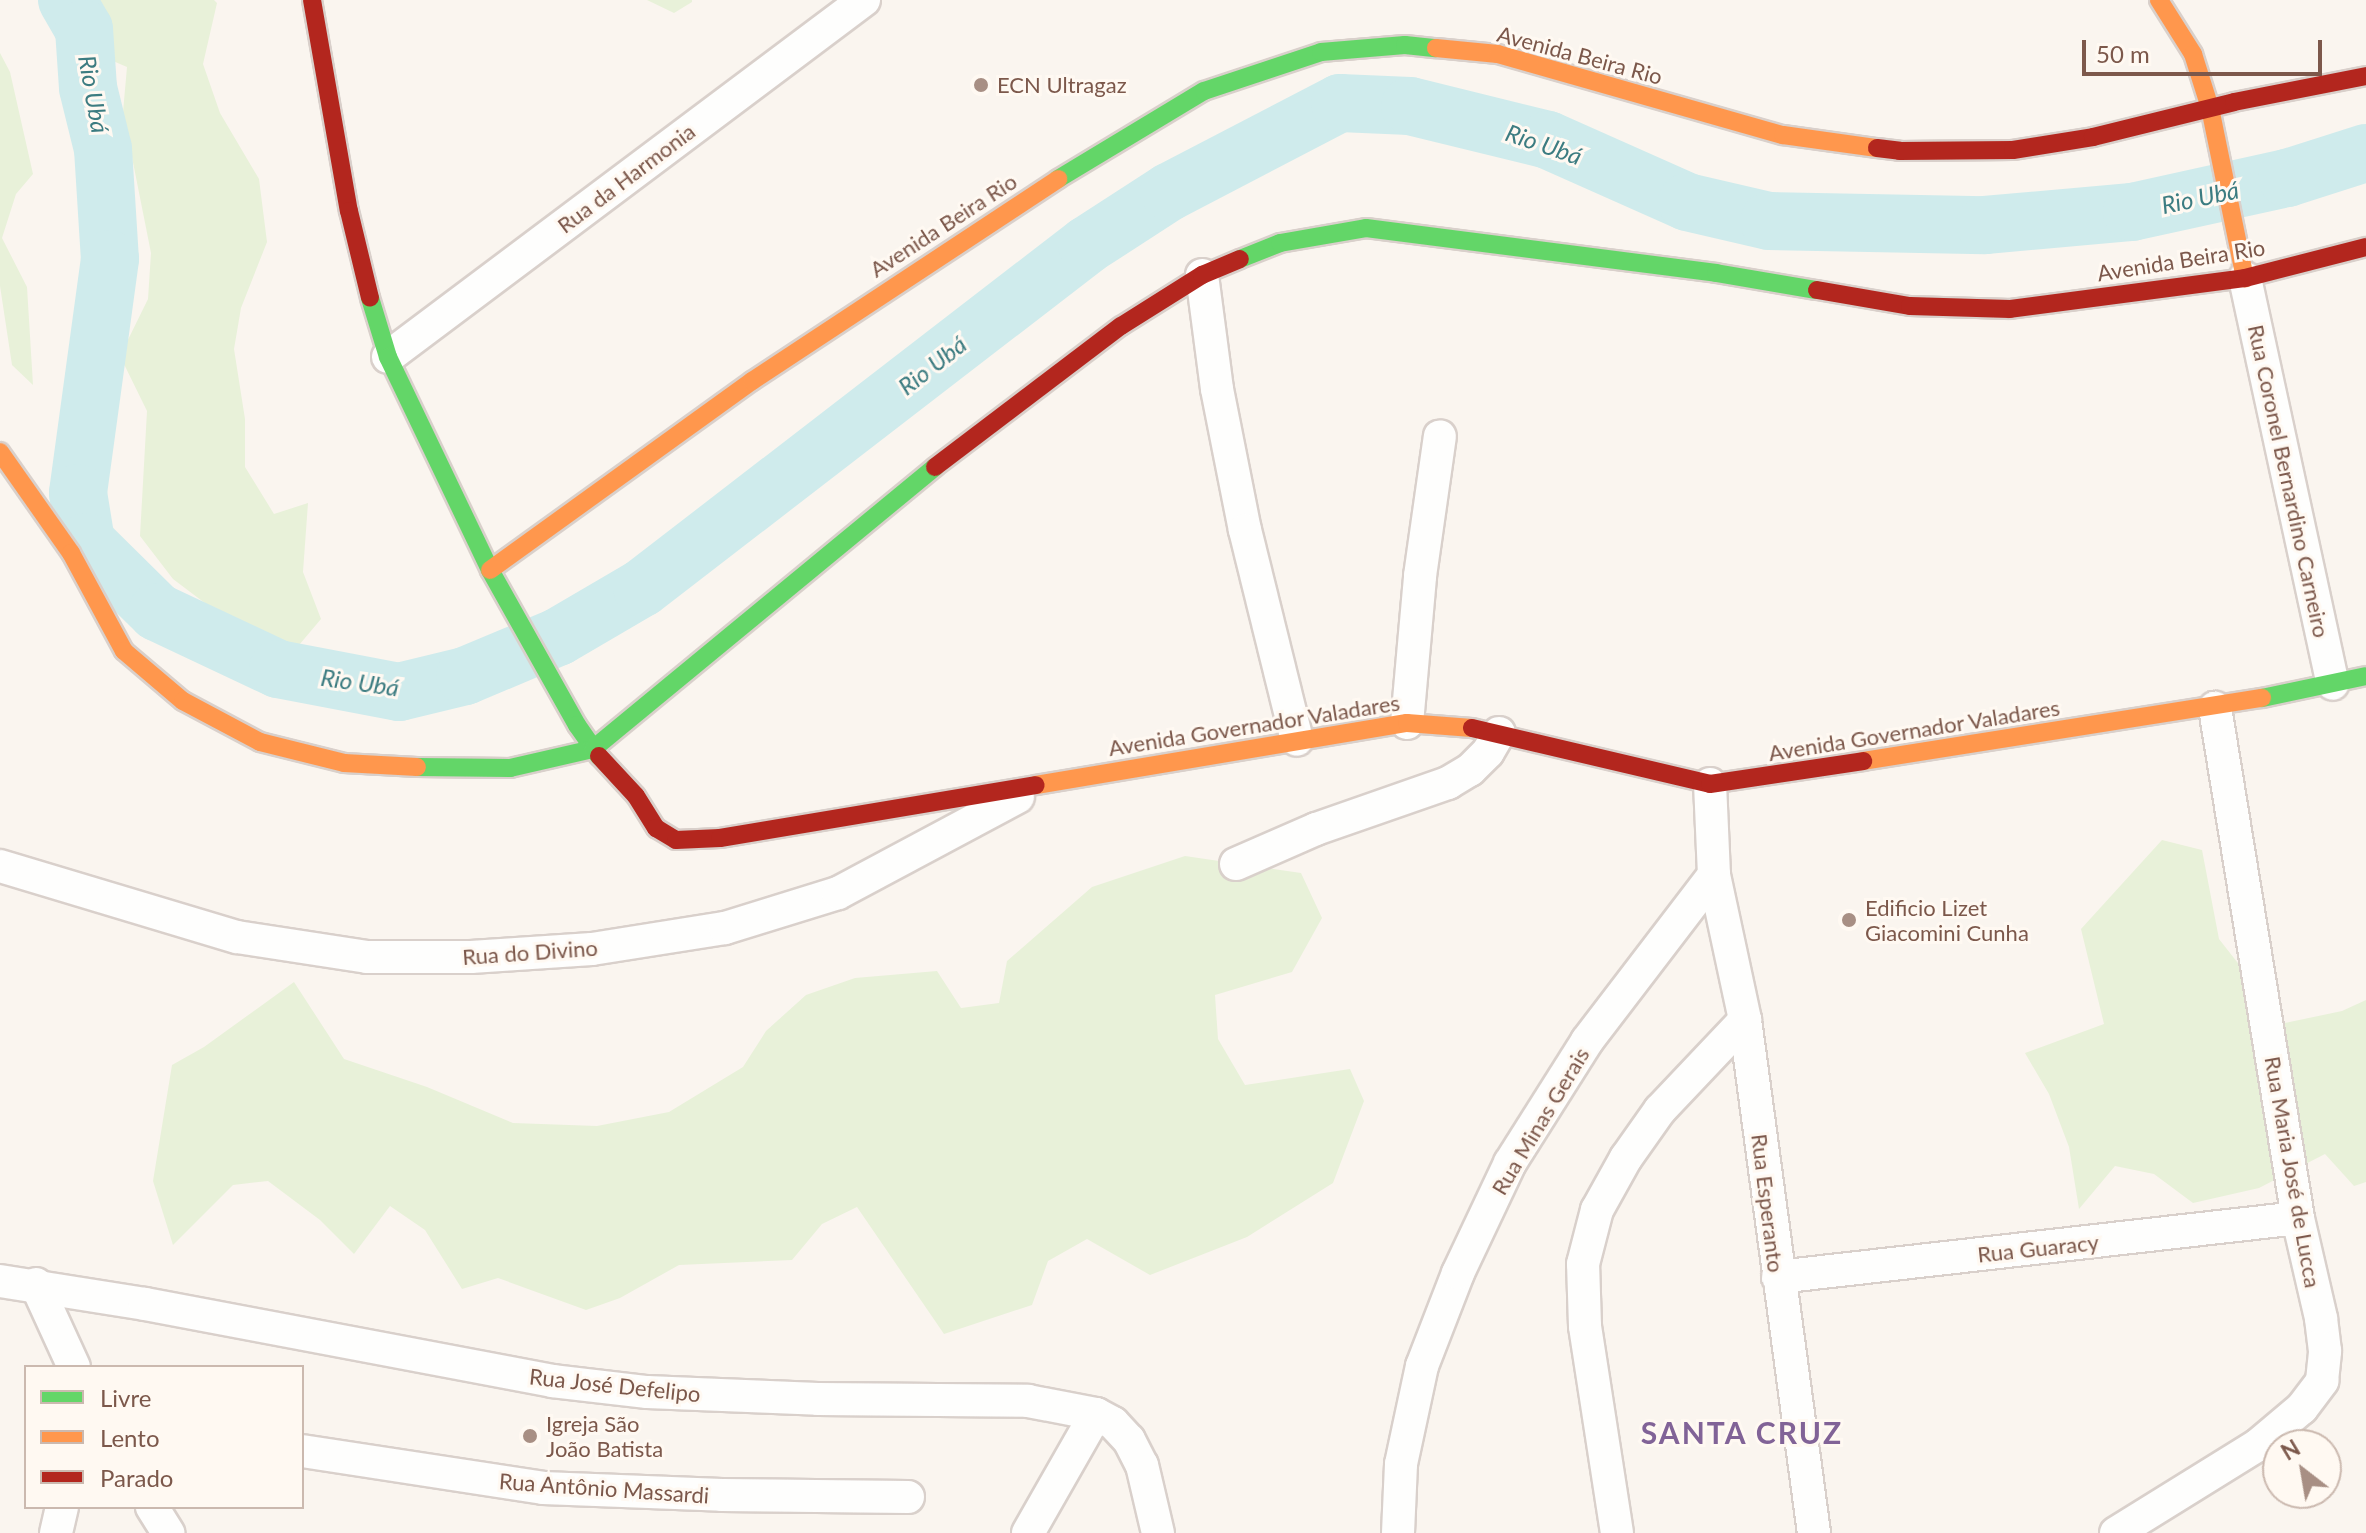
<!DOCTYPE html>
<meta charset="utf-8">
<style>
body{margin:0}
#map{position:relative;width:2366px;height:1533px;overflow:hidden;background:#faf5ef;font-family:Lato,sans-serif}
div>[style]{position:absolute}
.green>*{inset:0;background:#e8f1d9}
.river>*{height:58px;margin:-29px;padding:0 29px;transform-origin:29px;border-radius:29px;background:#cfebec}
.roads{filter:drop-shadow(2px 0 #d9d0cb) drop-shadow(-2px 0 #d9d0cb) drop-shadow(0 2px #d9d0cb) drop-shadow(0 -2px #d9d0cb)}
.street>*{height:32px;margin:-16px;padding:0 16px;transform-origin:16px;border-radius:16px;background:#fefefd}
.fast>*{height:18px;margin:-9px;padding:0 9px;transform-origin:9px;border-radius:9px;background:#63d668}
.slow>*{height:18px;margin:-9px;padding:0 9px;transform-origin:9px;border-radius:9px;background:#ff974d}
.jam>*{height:18px;margin:-9px;padding:0 9px;transform-origin:9px;border-radius:9px;background:#b3261e}
.dots>*{width:22px;height:22px;translate:-50% -50%;box-sizing:border-box;border:4px solid #fff9f2;border-radius:50%}
span{translate:-50% -50%;white-space:nowrap;text-align:center;line-height:1.15;-webkit-text-stroke:6px #fff9f2;paint-order:stroke}
.street-label{font-size:22px;color:#7c584b}
.poi-label{font-size:22px;color:#7c584b}
.left{translate:0 -50%;text-align:left}
.water-label{font-size:24px;color:#3c7c81;font-style:italic}
.district-label{font-size:30px;color:#816397;font-weight:700;letter-spacing:2px}
.legend{position:absolute;left:24px;top:1365px;width:280px;height:144px;box-sizing:border-box;background:#fff9f2;border:2px solid #cbb9af;margin:0;padding:10px 14px;list-style:none;font-size:24px;color:#7c584b}
.legend li{display:flex;align-items:center;gap:16px;height:40px}
.legend b{width:40px;border:2px solid #cbb9af}
.north{position:absolute;left:2262px;top:1429px;width:80px;height:80px;box-sizing:border-box;background:#fff9f2;border:2px solid #cbb9af;border-radius:50%;rotate:329deg;font-size:22px;font-weight:700;line-height:32px;text-align:center;color:#7c584b}
.north::after{content:'';display:block;margin:auto;width:28px;height:36px;background:#a88f84;clip-path:polygon(50% 0,100% 100%,50% 72%,0 100%)}
.scale{position:absolute;left:2082px;top:40px;width:240px;height:36px;box-sizing:border-box;border:4px solid #7c584b;border-top:0;padding-left:10px;font-size:24px;line-height:28px;white-space:nowrap;color:#7c584b;-webkit-text-stroke:6px #fff9f2;paint-order:stroke}
</style>
<div id="map">
<div class="green">
<div style="clip-path:polygon(87px 0,214px 0,217px 3px,203px 64px,220px 113px,259px 179px,267px 242px,241px 308px,234px 349px,245px 419px,245px 467px,274px 514px,308px 503px,303px 572px,321px 619px,294px 651px,218px 613px,173px 579px,140px 536px,147px 411px,120px 356px,148px 299px,151px 253px,123px 112px,127px 67px,106px 58px)"></div>
<div style="clip-path:polygon(647px 0,692px 0,692px 2px,674px 13px)"></div>
<div style="clip-path:polygon(0 53px,10px 72px,33px 174px,16px 194px,2px 238px,27px 287px,33px 385px,12px 365px,0 286px)"></div>
<div style="clip-path:polygon(2162px 840px,2202px 850px,2219px 939px,2285px 1023px,2342px 1011px,2366px 1000px,2366px 1182px,2354px 1186px,2325px 1154px,2259px 1188px,2193px 1203px,2154px 1174px,2115px 1166px,2079px 1209px,2069px 1147px,2049px 1094px,2025px 1053px,2104px 1024px,2081px 929px)"></div>
<div style="clip-path:polygon(1185px 856px,1301px 873px,1322px 918px,1292px 972px,1215px 995px,1218px 1039px,1245px 1085px,1350px 1069px,1364px 1101px,1333px 1183px,1247px 1237px,1150px 1275px,1087px 1239px,1048px 1261px,1032px 1305px,944px 1334px,857px 1207px,822px 1224px,792px 1260px,679px 1265px,620px 1298px,586px 1310px,498px 1278px,462px 1289px,425px 1230px,390px 1206px,354px 1254px,320px 1220px,268px 1181px,233px 1185px,173px 1245px,153px 1181px,172px 1065px,204px 1047px,294px 982px,344px 1059px,427px 1087px,513px 1123px,597px 1126px,669px 1112px,743px 1067px,766px 1031px,806px 995px,855px 978px,937px 971px,961px 1008px,999px 1003px,1007px 961px,1092px 887px)"></div>
</div>
<div class="river">
<div style="left:67px;top:0;width:34px;rotate:60deg"></div>
<div style="left:84px;top:29px;width:59px;rotate:86.1deg"></div>
<div style="left:88px;top:88px;width:63px;rotate:76.2deg"></div>
<div style="left:103px;top:149px;width:110px;rotate:86.4deg"></div>
<div style="left:110px;top:259px;width:236px;rotate:97.8deg"></div>
<div style="left:78px;top:493px;width:50px;rotate:80.7deg"></div>
<div style="left:86px;top:542px;width:100px;rotate:44.6deg"></div>
<div style="left:157px;top:612px;width:134px;rotate:25.2deg"></div>
<div style="left:278px;top:669px;width:123px;rotate:10.8deg"></div>
<div style="left:399px;top:692px;width:68px;rotate:-13.6deg"></div>
<div style="left:465px;top:676px;width:101px;rotate:-22.8deg"></div>
<div style="left:558px;top:637px;width:97px;rotate:-30.3deg"></div>
<div style="left:642px;top:588px;width:562px;rotate:-37.62deg"></div>
<div style="left:1087px;top:245px;width:98px;rotate:-32.9deg"></div>
<div style="left:1169px;top:192px;width:193px;rotate:-27.5deg"></div>
<div style="left:1340px;top:103px;width:70px;rotate:2.5deg"></div>
<div style="left:1410px;top:106px;width:142px;rotate:13.8deg"></div>
<div style="left:1548px;top:140px;width:152px;rotate:24deg"></div>
<div style="left:1687px;top:202px;width:84px;rotate:13deg"></div>
<div style="left:1769px;top:221px;width:216px;rotate:1.1deg"></div>
<div style="left:1985px;top:225px;width:148px;rotate:-5.1deg"></div>
<div style="left:2132px;top:212px;width:159px;rotate:-12.4deg"></div>
<div style="left:2287px;top:178px;width:83px;rotate:-17.6deg"></div>
</div>
<div class="roads">
<div class="street">
<div style="left:1202px;top:275px;width:115px;rotate:82.5deg"></div>
<div style="left:1217px;top:389px;width:144px;rotate:78.8deg"></div>
<div style="left:1245px;top:530px;width:216px;rotate:76.1deg"></div>
<div style="left:2245px;top:278px;width:415px;rotate:77.8deg"></div>
<div style="left:388px;top:357px;width:595px;rotate:-36.87deg"></div>
<div style="left:1407px;top:723px;width:148px;rotate:-84.9deg"></div>
<div style="left:1420px;top:576px;width:141px;rotate:-81.9deg"></div>
<div style="left:1236px;top:864px;width:87px;rotate:-23.6deg"></div>
<div style="left:1316px;top:829px;width:140px;rotate:-19.2deg"></div>
<div style="left:1448px;top:783px;width:26px;rotate:-31deg"></div>
<div style="left:1470px;top:770px;width:25px;rotate:-45deg"></div>
<div style="left:1488px;top:752px;width:22px;rotate:-60deg"></div>
<div style="left:0;top:866px;width:247px;rotate:16.7deg"></div>
<div style="left:237px;top:937px;width:132px;rotate:8.7deg"></div>
<div style="left:367px;top:957px;width:104px"></div>
<div style="left:471px;top:957px;width:121px;rotate:-3.8deg"></div>
<div style="left:592px;top:949px;width:135px;rotate:-9deg"></div>
<div style="left:725px;top:928px;width:118px;rotate:-17.2deg"></div>
<div style="left:838px;top:893px;width:204px;rotate:-28.1deg"></div>
<div style="left:1714px;top:875px;width:148px;rotate:77.9deg"></div>
<div style="left:1745px;top:1020px;width:518px;rotate:82.34deg"></div>
<div style="left:1778px;top:1277px;width:523px;rotate:-6.47deg"></div>
<div style="left:0;top:1281px;width:147px;rotate:9deg"></div>
<div style="left:145px;top:1304px;width:414px;rotate:10.7deg"></div>
<div style="left:552px;top:1381px;width:96px;rotate:6.6deg"></div>
<div style="left:647px;top:1392px;width:171px;rotate:2.3deg"></div>
<div style="left:818px;top:1399px;width:210px;rotate:0.5deg"></div>
<div style="left:1028px;top:1401px;width:69px;rotate:10.8deg"></div>
<div style="left:1096px;top:1414px;width:19px;rotate:28deg"></div>
<div style="left:1113px;top:1423px;width:23px;rotate:47deg"></div>
<div style="left:1129px;top:1440px;width:28px;rotate:63deg"></div>
<div style="left:1142px;top:1465px;width:70px;rotate:76.8deg"></div>
<div style="left:36px;top:1284px;width:91px;rotate:65.4deg"></div>
<div style="left:302px;top:1451px;width:244px;rotate:8.7deg"></div>
<div style="left:543px;top:1488px;width:179px;rotate:2.2deg"></div>
<div style="left:722px;top:1495px;width:186px;rotate:0.6deg"></div>
<div style="left:152px;top:1507px;width:31px;rotate:58deg"></div>
<div style="left:56px;top:1533px;width:27px;rotate:-77deg"></div>
<div style="left:1028px;top:1533px;width:137px;rotate:-60.3deg"></div>
<div style="left:1398px;top:1533px;width:69px;rotate:-87.5deg"></div>
<div style="left:1401px;top:1464px;width:100px;rotate:-77.9deg"></div>
<div style="left:1422px;top:1366px;width:100px;rotate:-68.8deg"></div>
<div style="left:1458px;top:1273px;width:122px;rotate:-64.7deg"></div>
<div style="left:1510px;top:1163px;width:144px;rotate:-57.7deg"></div>
<div style="left:1587px;top:1041px;width:209px;rotate:-52.6deg"></div>
<div style="left:1714px;top:875px;width:91px;rotate:-92.5deg"></div>
<div style="left:1617px;top:1533px;width:209px;rotate:-98.8deg"></div>
<div style="left:1585px;top:1326px;width:62px;rotate:-91.8deg"></div>
<div style="left:1583px;top:1264px;width:56px;rotate:-75.5deg"></div>
<div style="left:1597px;top:1210px;width:60px;rotate:-60.9deg"></div>
<div style="left:1626px;top:1158px;width:59px;rotate:-54.7deg"></div>
<div style="left:1660px;top:1110px;width:124px;rotate:-46.6deg"></div>
<div style="left:2116px;top:1533px;width:167px;rotate:-31.8deg"></div>
<div style="left:2258px;top:1445px;width:57px;rotate:-40.1deg"></div>
<div style="left:2302px;top:1408px;width:34px;rotate:-53deg"></div>
<div style="left:2322px;top:1381px;width:30px;rotate:-84deg"></div>
<div style="left:2325px;top:1351px;width:33px;rotate:-97deg"></div>
<div style="left:2321px;top:1318px;width:103px;rotate:-103deg"></div>
<div style="left:2298px;top:1218px;width:517px;rotate:-99.24deg"></div>
</div>
<div class="fast">
<div style="left:1058px;top:179px;width:170px;rotate:-31.1deg"></div>
<div style="left:1204px;top:91px;width:123px;rotate:-18.4deg"></div>
<div style="left:1321px;top:52px;width:84px;rotate:-4.8deg"></div>
<div style="left:1405px;top:45px;width:31px;rotate:6deg"></div>
<div style="left:1240px;top:259px;width:43px;rotate:-21.8deg"></div>
<div style="left:1280px;top:243px;width:87px;rotate:-9.9deg"></div>
<div style="left:1366px;top:228px;width:353px;rotate:7.3deg"></div>
<div style="left:1716px;top:273px;width:102px;rotate:9.6deg"></div>
<div style="left:370px;top:298px;width:62px;rotate:73deg"></div>
<div style="left:388px;top:357px;width:236px;rotate:64.4deg"></div>
<div style="left:490px;top:570px;width:178px;rotate:60.7deg"></div>
<div style="left:577px;top:725px;width:38px;rotate:55deg"></div>
<div style="left:2262px;top:698px;width:106px;rotate:-11.9deg"></div>
<div style="left:417px;top:767px;width:93px;rotate:0.6deg"></div>
<div style="left:510px;top:768px;width:85px;rotate:-12.9deg"></div>
<div style="left:593px;top:749px;width:443px;rotate:-39.5deg"></div>
</div>
<div class="slow">
<div style="left:2159px;top:0;width:64px;rotate:57.8deg"></div>
<div style="left:2193px;top:54px;width:57px;rotate:72.5deg"></div>
<div style="left:2210px;top:108px;width:174px;rotate:78.4deg"></div>
<div style="left:1436px;top:48px;width:62px;rotate:5.5deg"></div>
<div style="left:1498px;top:54px;width:296px;rotate:15.9deg"></div>
<div style="left:1783px;top:135px;width:95px;rotate:7.9deg"></div>
<div style="left:0;top:452px;width:123px;rotate:54.9deg"></div>
<div style="left:71px;top:553px;width:111px;rotate:61.6deg"></div>
<div style="left:124px;top:651px;width:77px;rotate:40.3deg"></div>
<div style="left:183px;top:701px;width:87px;rotate:28deg"></div>
<div style="left:260px;top:742px;width:87px;rotate:14deg"></div>
<div style="left:344px;top:763px;width:73px;rotate:3.1deg"></div>
<div style="left:490px;top:570px;width:323px;rotate:-35.8deg"></div>
<div style="left:752px;top:381px;width:367px;rotate:-33.4deg"></div>
<div style="left:1863px;top:761px;width:404px;rotate:-9deg"></div>
<div style="left:1036px;top:785px;width:376px;rotate:-9.5deg"></div>
<div style="left:1407px;top:723px;width:65px;rotate:4.4deg"></div>
</div>
<div class="jam">
<div style="left:312px;top:0;width:214px;rotate:80.1deg"></div>
<div style="left:349px;top:211px;width:89px;rotate:76.4deg"></div>
<div style="left:1877px;top:148px;width:23px;rotate:7deg"></div>
<div style="left:1900px;top:151px;width:113px;rotate:-0.5deg"></div>
<div style="left:2013px;top:150px;width:81px;rotate:-9.2deg"></div>
<div style="left:2093px;top:137px;width:145px;rotate:-13.9deg"></div>
<div style="left:2234px;top:102px;width:135px;rotate:-11.1deg"></div>
<div style="left:1817px;top:290px;width:94px;rotate:9.8deg"></div>
<div style="left:1910px;top:306px;width:100px;rotate:1.7deg"></div>
<div style="left:2010px;top:309px;width:237px;rotate:-7.5deg"></div>
<div style="left:2245px;top:278px;width:125px;rotate:-14.4deg"></div>
<div style="left:935px;top:467px;width:233px;rotate:-37.2deg"></div>
<div style="left:1121px;top:326px;width:96px;rotate:-32.2deg"></div>
<div style="left:1202px;top:275px;width:41px;rotate:-22.8deg"></div>
<div style="left:1472px;top:728px;width:244px;rotate:13.2deg"></div>
<div style="left:1710px;top:784px;width:155px;rotate:-8.5deg"></div>
<div style="left:599px;top:756px;width:54px;rotate:47.2deg"></div>
<div style="left:636px;top:796px;width:38px;rotate:58deg"></div>
<div style="left:656px;top:828px;width:23px;rotate:31deg"></div>
<div style="left:676px;top:840px;width:44px;rotate:-2.6deg"></div>
<div style="left:720px;top:838px;width:320px;rotate:-9.5deg"></div>
</div>
</div>
<div class="dots">
<div style="left:981px;top:85px;background:#a88f84"></div>
<div style="left:1849px;top:920px;background:#a88f84"></div>
<div style="left:530px;top:1436px;background:#a88f84"></div>
</div>
<div class="street-label">
<span style="left:1580px;top:55px;rotate:15deg">Avenida Beira Rio</span>
<span style="left:626px;top:178px;rotate:-37deg">Rua da Harmonia</span>
<span style="left:943px;top:225px;rotate:-33deg">Avenida Beira Rio</span>
<span style="left:2181px;top:260px;rotate:-9deg">Avenida Beira Rio</span>
<span style="left:2289px;top:481px;rotate:78deg">Rua Coronel Bernardino Carneiro</span>
<span style="left:1254px;top:725px;rotate:-9deg">Avenida Governador Valadares</span>
<span style="left:1914px;top:730px;rotate:-9deg">Avenida Governador Valadares</span>
<span style="left:530px;top:952px;rotate:-4deg">Rua do Divino</span>
<span style="left:1540px;top:1121px;rotate:-59deg">Rua Minas Gerais</span>
<span style="left:2293px;top:1172px;rotate:80deg">Rua Maria José de Lucca</span>
<span style="left:1768px;top:1203px;rotate:83deg">Rua Esperanto</span>
<span style="left:2038px;top:1248px;rotate:-6deg">Rua Guaracy</span>
<span style="left:615px;top:1385px;rotate:6deg">Rua José Defelipo</span>
<span style="left:604px;top:1488px;rotate:4deg">Rua Antônio Massardi</span>
</div>
<div class="poi-label">
<span class="left" style="left:997px;top:85px">ECN Ultragaz</span>
<span class="left" style="left:1865px;top:920px">Edificio Lizet<br>Giacomini Cunha</span>
<span class="left" style="left:546px;top:1436px">Igreja São<br>João Batista</span>
</div>
<div class="water-label">
<span style="left:94px;top:94px;rotate:80deg">Rio Ubá</span>
<span style="left:1544px;top:144px;rotate:19deg">Rio Ubá</span>
<span style="left:2200px;top:197px;rotate:-12deg">Rio Ubá</span>
<span style="left:932px;top:365px;rotate:-38deg">Rio Ubá</span>
<span style="left:360px;top:682px;rotate:8deg">Rio Ubá</span>
</div>
<div class="district-label">
<span style="left:1742px;top:1432px">SANTA CRUZ</span>
</div>
<ul class="legend">
<li><b style="height:10px;background:#63d668"></b>Livre</li>
<li><b style="height:10px;background:#ff974d"></b>Lento</li>
<li><b style="height:10px;background:#b3261e"></b>Parado</li>
</ul>
<div class="north">N</div>
<div class="scale">50 m</div>
</div>
